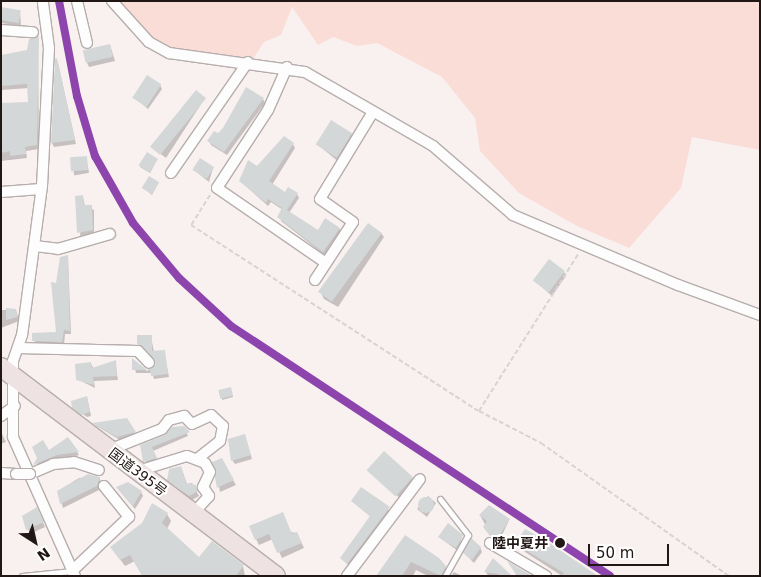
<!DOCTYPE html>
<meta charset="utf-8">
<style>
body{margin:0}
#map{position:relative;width:761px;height:577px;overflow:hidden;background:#f8f1f0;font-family:"DejaVu Sans","Noto Sans JP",sans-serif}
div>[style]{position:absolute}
.green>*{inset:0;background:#fbddd8}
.shadow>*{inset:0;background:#0003;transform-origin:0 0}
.building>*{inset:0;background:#d4d7d7;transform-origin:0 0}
.round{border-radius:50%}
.path>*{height:2px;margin-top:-1px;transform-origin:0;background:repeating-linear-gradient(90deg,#d6d4d4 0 5px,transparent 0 7.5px)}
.roads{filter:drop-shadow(1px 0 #b6aeac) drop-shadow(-1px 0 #b6aeac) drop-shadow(0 1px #b6aeac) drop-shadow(0 -1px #b6aeac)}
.service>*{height:5px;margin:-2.5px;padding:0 2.5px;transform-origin:2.5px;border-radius:2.5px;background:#fefdfd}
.minor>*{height:10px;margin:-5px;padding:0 5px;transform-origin:5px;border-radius:5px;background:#fefdfd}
.trunk>*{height:18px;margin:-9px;padding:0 9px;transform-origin:9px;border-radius:9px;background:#eee3e2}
.bridges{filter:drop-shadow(1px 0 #b6aeac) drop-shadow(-1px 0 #b6aeac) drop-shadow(0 1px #b6aeac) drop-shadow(0 -1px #b6aeac)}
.minor-bridge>*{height:10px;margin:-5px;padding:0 5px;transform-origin:5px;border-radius:5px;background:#fefdfd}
.rail-1>*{height:8px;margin:-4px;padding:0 4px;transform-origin:4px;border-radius:4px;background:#8e44ad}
.dots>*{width:14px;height:14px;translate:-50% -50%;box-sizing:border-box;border:2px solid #fff;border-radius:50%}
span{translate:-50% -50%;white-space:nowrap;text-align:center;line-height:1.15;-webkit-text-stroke:4px #fff;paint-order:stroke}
.street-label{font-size:14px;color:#211715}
.stop-label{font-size:14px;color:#211715;font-weight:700}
.right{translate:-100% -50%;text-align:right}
.frame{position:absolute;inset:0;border:2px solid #211715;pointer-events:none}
.north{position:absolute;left:10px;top:517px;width:50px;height:50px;-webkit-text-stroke:4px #fff;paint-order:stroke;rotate:145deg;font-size:14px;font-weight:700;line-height:20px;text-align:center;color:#211715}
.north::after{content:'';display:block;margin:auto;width:18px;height:22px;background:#211715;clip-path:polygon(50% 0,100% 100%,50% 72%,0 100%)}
.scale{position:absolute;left:588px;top:544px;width:81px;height:22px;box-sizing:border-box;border:2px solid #211715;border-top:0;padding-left:6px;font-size:15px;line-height:18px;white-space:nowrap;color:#211715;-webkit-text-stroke:4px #fff;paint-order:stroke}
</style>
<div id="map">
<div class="green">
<div style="clip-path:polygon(117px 1px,760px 1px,760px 150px,692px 137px,681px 188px,629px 248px,577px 226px,519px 193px,480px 151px,475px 118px,442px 77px,377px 43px,357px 46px,333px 37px,318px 45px,292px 7px,281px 35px,264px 42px,253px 59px,152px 51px)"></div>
</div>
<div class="shadow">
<div style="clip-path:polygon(1px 8px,20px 11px,21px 26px,1px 23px)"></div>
<div style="clip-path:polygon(38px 38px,39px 149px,26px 151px,27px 158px,1px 161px,1px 105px,29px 103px,29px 88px,1px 90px,2px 56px,29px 52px)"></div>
<div style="clip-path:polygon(110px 45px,115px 61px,89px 67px,87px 63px)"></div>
<div style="clip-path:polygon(58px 63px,76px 144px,54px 147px,52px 143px)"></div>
<div style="clip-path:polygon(160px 85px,162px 89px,148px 109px,134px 97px)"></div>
<div style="clip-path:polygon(205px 98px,166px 158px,158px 152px)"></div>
<div style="clip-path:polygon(263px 99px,265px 103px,227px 155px,211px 145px,209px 141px)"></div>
<div style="clip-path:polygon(351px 134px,355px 140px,340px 163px,317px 144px)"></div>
<div style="clip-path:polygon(293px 144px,295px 148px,272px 185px,285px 194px,297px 194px,299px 198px,289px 213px,318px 232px,339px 228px,341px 232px,326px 256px,281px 221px,283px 210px,271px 202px,268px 206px,240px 181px)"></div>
<div style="left:86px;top:157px;width:16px;height:15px;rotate:79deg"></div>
<div style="clip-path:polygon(157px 160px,150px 173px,140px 167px)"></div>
<div style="clip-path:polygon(213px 168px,209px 182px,194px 170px)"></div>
<div style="clip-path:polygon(158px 183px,152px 195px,142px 187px)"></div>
<div style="clip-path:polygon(83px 197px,85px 206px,94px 210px,94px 233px,80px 236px)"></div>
<div style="clip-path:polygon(381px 233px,384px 237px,338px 307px,324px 299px,322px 295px)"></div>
<div style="clip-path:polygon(68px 257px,71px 334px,65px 334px,64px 346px,36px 345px,33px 334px,57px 333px,57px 284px)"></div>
<div style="clip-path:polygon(564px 272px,566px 276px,552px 296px,535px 281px)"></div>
<div style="clip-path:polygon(1px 310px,16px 310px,19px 321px,1px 328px)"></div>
<div style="clip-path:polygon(138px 337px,151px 337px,154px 352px,164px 351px,169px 377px,154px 379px,152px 373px,136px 373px,133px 360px,147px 371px,157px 365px)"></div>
<div style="clip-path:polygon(115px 361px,118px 380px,94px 381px,95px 388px,77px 379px,91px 364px,94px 369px)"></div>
<div style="clip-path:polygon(231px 390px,233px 397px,222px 400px,222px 398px)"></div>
<div style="clip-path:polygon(87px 397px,91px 416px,87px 417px,73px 407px)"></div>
<div style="clip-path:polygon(127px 419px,136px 435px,120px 440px,95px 425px)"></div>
<div style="clip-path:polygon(184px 427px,188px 436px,153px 451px,158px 462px,147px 465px,141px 446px)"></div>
<div style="clip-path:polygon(1px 432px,6px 442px,1px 444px)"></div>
<div style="clip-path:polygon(245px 436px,252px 459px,235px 464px,232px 460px)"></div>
<div style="clip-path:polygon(68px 439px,79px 455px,36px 468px,38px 459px)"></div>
<div style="clip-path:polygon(221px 460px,236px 485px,220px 492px,214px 463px)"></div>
<div style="clip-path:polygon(181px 467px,187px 484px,192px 483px,199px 496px,192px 500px,168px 479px)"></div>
<div style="clip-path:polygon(369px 471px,412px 478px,414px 482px,401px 499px)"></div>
<div style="clip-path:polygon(79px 478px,100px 478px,99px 490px,63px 508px,58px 491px)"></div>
<div style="clip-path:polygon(117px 488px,141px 492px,143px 496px,135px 509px)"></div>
<div style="clip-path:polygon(361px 489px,391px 512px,350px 567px,342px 558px,371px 517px,352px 501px)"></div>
<div style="clip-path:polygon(428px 496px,436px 503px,427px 517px,417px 509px)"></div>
<div style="clip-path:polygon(39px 513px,45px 527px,30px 534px,23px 517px)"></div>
<div style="clip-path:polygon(167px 514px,171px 521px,167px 529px,199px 559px,243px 566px,245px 576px,146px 576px,135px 561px,125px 566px,111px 547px)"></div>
<div style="clip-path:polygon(480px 515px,509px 520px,499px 542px,493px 540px)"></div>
<div style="clip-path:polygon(250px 527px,297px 533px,304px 548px,282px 558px,273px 539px,259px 545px)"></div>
<div style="clip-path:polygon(462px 536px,458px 551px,439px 537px)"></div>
<div style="clip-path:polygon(405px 537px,445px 566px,450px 576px,428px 576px,416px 570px,413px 576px,378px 576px)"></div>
<div style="clip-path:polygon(518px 541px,589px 576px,562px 576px,525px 552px)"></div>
<div style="clip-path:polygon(480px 547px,482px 552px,474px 563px,464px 553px)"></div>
<div style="clip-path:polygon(454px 572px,462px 576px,451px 576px)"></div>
<div style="clip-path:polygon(486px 572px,506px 574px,488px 576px)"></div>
</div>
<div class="building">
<div style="left:1px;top:7px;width:20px;height:13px;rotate:9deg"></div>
<div style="clip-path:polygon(39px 36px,37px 145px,25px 147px,26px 154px,10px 156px,10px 151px,1px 153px,1px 103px,28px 102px,27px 84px,1px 86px,1px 55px,27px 50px,29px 39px)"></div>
<div style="left:110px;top:44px;width:13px;height:28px;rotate:77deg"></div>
<div style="clip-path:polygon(57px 58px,75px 140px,51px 143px,55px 59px)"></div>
<div style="left:147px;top:75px;width:17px;height:27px;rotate:33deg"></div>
<div style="clip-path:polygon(246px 87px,264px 98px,224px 152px,207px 141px,214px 131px,218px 133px,223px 128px)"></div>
<div style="left:196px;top:90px;width:13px;height:73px;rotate:39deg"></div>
<div style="left:331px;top:120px;width:25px;height:29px;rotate:32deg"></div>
<div style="clip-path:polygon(284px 136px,294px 143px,269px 181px,285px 192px,288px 187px,298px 193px,287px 210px,318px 230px,325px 218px,340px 228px,323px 252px,277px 217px,282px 208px,268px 199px,266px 203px,239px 181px,248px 160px,257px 166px)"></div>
<div style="left:147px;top:152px;width:13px;height:16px;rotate:32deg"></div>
<div style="left:87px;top:156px;width:14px;height:17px;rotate:86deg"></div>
<div style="left:200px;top:158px;width:17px;height:14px;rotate:33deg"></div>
<div style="left:149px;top:176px;width:12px;height:14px;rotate:31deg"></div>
<div style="clip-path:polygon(83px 195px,84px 205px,92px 205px,93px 230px,77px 233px,75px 196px)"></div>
<div style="left:368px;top:223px;width:17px;height:85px;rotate:36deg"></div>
<div style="clip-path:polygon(68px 255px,70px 331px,64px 330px,62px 342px,32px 341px,32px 333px,56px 332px,51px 282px,56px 283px,60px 257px)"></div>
<div style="left:549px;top:259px;width:20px;height:27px;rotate:37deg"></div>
<div style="clip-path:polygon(6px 308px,16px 309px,17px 317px,6px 320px)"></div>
<div style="clip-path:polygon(137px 335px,152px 335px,152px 351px,165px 350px,168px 374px,151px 376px,150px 370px,132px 370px,132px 358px,147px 370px,156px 365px,137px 344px)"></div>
<div style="clip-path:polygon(116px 360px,117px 376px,93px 377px,94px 385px,76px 380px,75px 364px,91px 362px,92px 368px)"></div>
<div style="left:231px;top:387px;width:9px;height:13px;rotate:77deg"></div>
<div style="clip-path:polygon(87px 396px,90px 412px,81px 415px,72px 408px,71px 401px)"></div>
<div style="clip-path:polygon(127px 418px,136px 432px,117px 437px,92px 423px)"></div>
<div style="clip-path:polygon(184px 426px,190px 432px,152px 447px,157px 458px,143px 462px,140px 445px,165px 435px,172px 427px)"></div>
<div style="clip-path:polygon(245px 434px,251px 455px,231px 461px,228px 439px)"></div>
<div style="clip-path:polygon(68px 437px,79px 452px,57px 455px,33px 465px,37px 458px,32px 447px,43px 440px,49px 450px)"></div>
<div style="left:384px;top:451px;width:39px;height:26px;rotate:42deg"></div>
<div style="clip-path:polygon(222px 458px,234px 480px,217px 488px,212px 462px)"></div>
<div style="clip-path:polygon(181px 466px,186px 483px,196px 485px,198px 491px,189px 496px,167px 480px,169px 469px)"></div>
<div style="clip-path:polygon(88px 474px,100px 477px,97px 486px,60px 504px,57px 491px)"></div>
<div style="clip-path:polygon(128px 482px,142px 491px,133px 506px,116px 487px)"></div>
<div style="clip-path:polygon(361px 487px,390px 507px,347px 564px,340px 558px,370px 516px,351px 501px)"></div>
<div class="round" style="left:418px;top:497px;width:16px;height:16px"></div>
<div style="clip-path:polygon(152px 503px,168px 513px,162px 523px,199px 557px,212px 541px,244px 565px,236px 576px,142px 576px,130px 555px,120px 560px,110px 547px,142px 523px)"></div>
<div style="clip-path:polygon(489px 505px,510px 519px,497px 539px,490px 536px,483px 527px,487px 521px,479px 515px)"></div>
<div style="clip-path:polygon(37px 507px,44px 522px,26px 530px,22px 516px)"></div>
<div style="clip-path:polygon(283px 512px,292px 534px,297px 532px,302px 543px,277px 553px,269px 534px,255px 540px,249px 526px)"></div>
<div style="clip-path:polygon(448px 523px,463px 535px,456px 548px,438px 537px)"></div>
<div style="clip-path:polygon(525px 529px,548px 542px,598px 576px,562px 576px,564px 573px,522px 548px,517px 541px)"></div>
<div style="clip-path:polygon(405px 535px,439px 558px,446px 566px,441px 576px,411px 562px,402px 576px,376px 576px)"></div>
<div style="clip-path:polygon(471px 538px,481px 547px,472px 560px,463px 553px)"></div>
<div style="clip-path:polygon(493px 558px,512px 576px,484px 572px)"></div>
<div style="clip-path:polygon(507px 561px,532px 576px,517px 576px)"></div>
</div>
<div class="path">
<div style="left:210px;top:195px;width:36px;rotate:122deg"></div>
<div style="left:191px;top:225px;width:343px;rotate:32.9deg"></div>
<div style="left:479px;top:411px;width:70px;rotate:27.3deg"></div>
<div style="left:541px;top:443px;width:230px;rotate:35.3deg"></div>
<div style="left:479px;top:411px;width:187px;rotate:-57.7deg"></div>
</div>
<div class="roads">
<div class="service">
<div style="left:440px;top:499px;width:46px;rotate:52.1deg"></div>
<div style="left:468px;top:535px;width:47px;rotate:119.3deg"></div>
<div style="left:22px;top:576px;width:50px;rotate:-5.7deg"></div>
</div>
<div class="minor">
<div style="left:77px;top:1px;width:43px;rotate:76.6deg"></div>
<div style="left:112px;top:1px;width:55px;rotate:47.9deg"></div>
<div style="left:149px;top:42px;width:23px;rotate:29deg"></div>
<div style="left:169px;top:53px;width:137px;rotate:8deg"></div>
<div style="left:305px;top:72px;width:148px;rotate:30deg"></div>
<div style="left:433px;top:146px;width:106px;rotate:40.8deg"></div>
<div style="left:513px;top:215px;width:179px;rotate:23deg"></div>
<div style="left:678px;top:285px;width:87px;rotate:20.1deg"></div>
<div style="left:43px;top:3px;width:45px;rotate:82.4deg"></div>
<div style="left:49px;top:48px;width:138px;rotate:92.9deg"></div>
<div style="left:42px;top:186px;width:150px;rotate:97.6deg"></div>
<div style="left:22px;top:335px;width:28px;rotate:109deg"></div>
<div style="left:13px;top:361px;width:76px;rotate:90deg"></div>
<div style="left:13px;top:437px;width:152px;rotate:66deg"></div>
<div style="left:1px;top:30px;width:32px;rotate:4deg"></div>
<div style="left:287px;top:67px;width:47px;rotate:113.8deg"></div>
<div style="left:268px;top:110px;width:93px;rotate:123.2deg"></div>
<div style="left:217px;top:188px;width:132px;rotate:34.5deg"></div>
<div style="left:171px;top:173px;width:135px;rotate:-55.3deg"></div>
<div style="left:1px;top:192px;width:40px;rotate:-4.3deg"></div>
<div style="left:35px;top:246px;width:23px;rotate:7deg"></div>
<div style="left:58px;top:249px;width:54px;rotate:-16.1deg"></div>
<div style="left:315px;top:280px;width:69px;rotate:-56.8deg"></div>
<div style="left:353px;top:222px;width:40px;rotate:-145.1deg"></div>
<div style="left:320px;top:199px;width:102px;rotate:-58.7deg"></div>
<div style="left:18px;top:348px;width:120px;rotate:1.4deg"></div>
<div style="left:138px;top:351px;width:16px;rotate:47deg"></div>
<div style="left:1px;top:416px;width:17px;rotate:-36deg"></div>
<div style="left:109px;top:450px;width:57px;rotate:-21.6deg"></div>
<div style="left:162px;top:429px;width:11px;rotate:-52deg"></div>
<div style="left:169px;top:420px;width:16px;rotate:-15deg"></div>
<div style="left:184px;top:416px;width:11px;rotate:45deg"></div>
<div style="left:192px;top:424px;width:21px;rotate:-25deg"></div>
<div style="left:211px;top:415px;width:16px;rotate:43deg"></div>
<div style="left:223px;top:426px;width:15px;rotate:101deg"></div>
<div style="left:220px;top:441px;width:29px;rotate:142deg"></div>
<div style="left:138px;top:471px;width:51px;rotate:-17deg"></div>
<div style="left:187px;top:456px;width:19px;rotate:21deg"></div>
<div style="left:205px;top:463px;width:10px;rotate:61deg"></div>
<div style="left:210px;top:472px;width:17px;rotate:115deg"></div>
<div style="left:203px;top:487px;width:11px;rotate:56deg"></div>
<div style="left:209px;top:496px;width:24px;rotate:132deg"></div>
<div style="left:1px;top:473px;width:15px;rotate:4deg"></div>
<div style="left:30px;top:474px;width:25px;rotate:-23deg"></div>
<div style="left:53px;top:464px;width:21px;rotate:-5deg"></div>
<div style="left:74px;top:462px;width:26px;rotate:18deg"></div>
<div style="left:490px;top:543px;width:65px;rotate:30.5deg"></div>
<div style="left:72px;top:571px;width:79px;rotate:-43.5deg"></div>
<div style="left:129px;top:517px;width:40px;rotate:-129deg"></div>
<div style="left:347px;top:576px;width:121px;rotate:-53deg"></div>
</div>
<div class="trunk">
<div style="left:1px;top:367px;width:345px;rotate:37.2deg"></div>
</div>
</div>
<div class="bridges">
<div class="minor-bridge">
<div style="left:16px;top:474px;width:14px"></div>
</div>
</div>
<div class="rail-1">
<div style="left:59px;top:1px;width:97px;rotate:79.3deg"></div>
<div style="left:77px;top:96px;width:63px;rotate:73.3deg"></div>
<div style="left:95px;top:156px;width:77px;rotate:60.4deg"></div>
<div style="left:133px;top:223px;width:72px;rotate:50.1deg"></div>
<div style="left:179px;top:278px;width:71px;rotate:42.7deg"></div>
<div style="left:231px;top:326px;width:454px;rotate:33.4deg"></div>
</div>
<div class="dots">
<div style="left:560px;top:543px;background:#211715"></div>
</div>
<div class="street-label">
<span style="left:138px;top:472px;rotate:37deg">国道395号</span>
</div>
<div class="stop-label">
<span class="right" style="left:548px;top:543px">陸中夏井</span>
</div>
<div class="frame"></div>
<div class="north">N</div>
<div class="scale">50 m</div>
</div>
